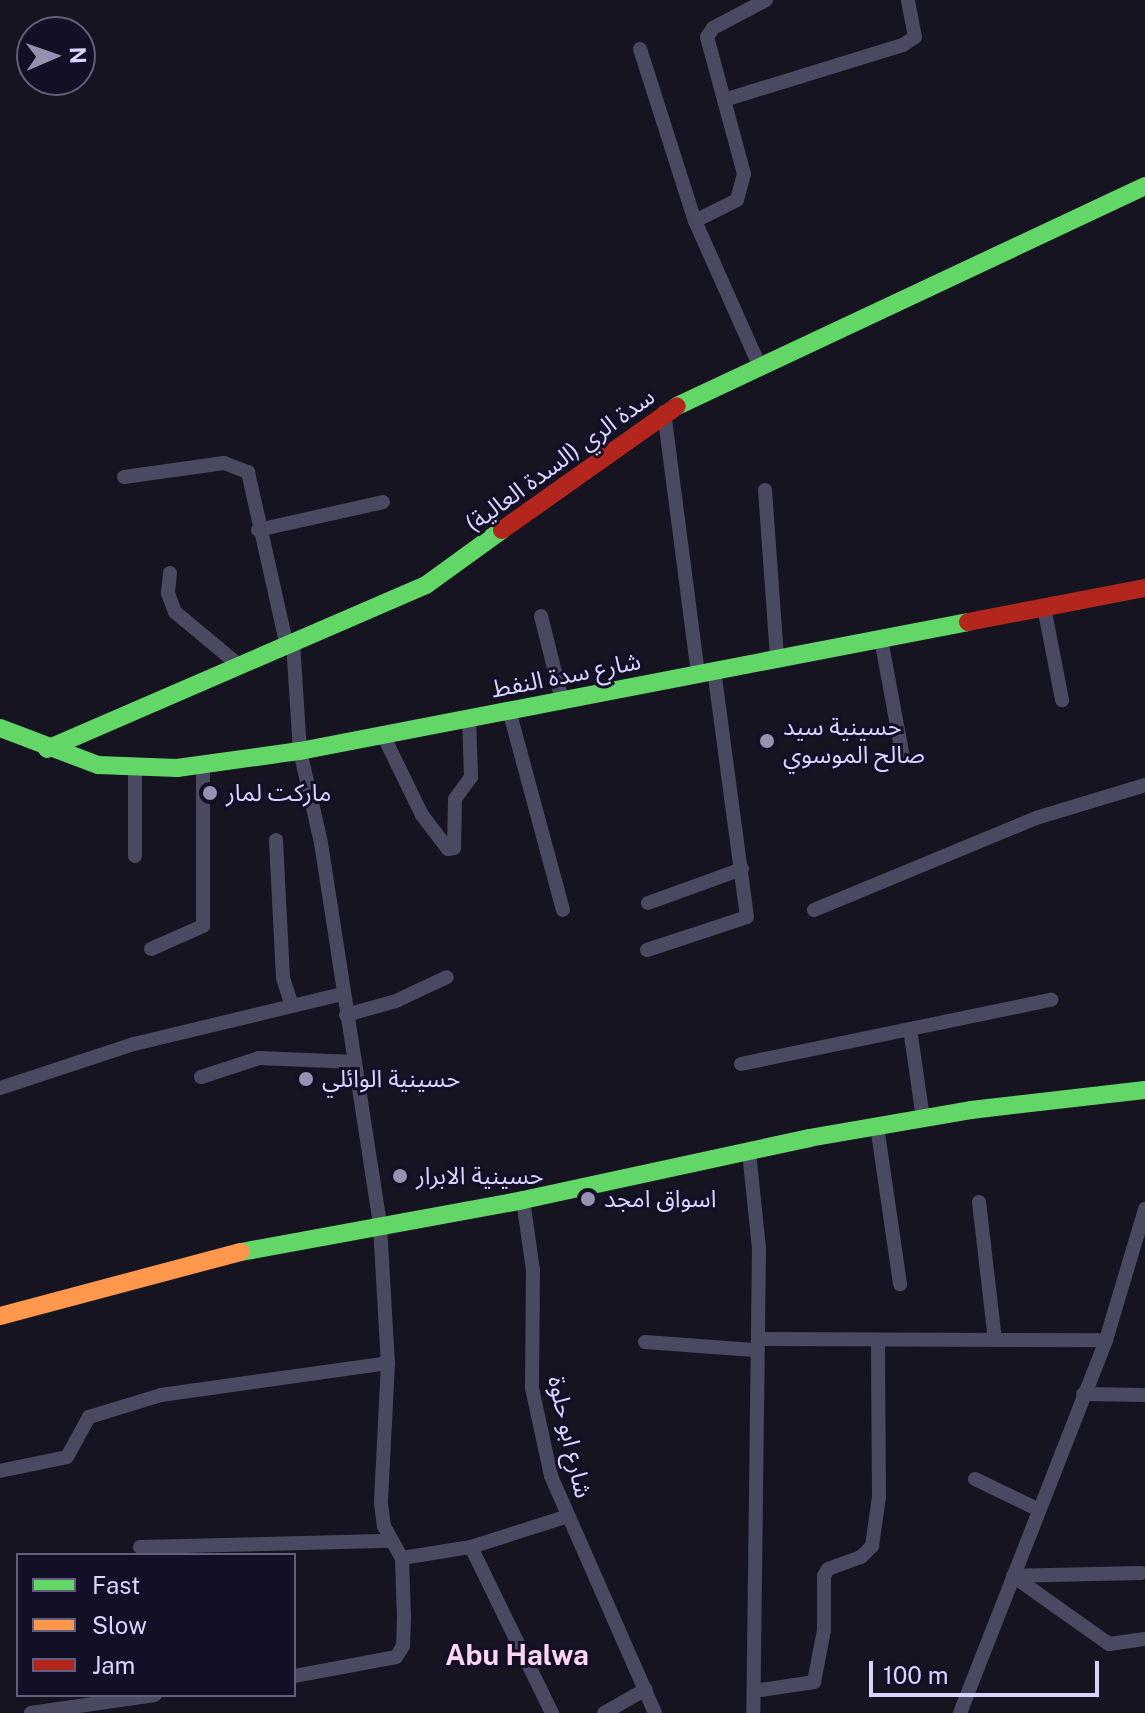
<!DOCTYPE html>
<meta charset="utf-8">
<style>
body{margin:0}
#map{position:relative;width:1145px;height:1713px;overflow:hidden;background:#161421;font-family:"Public Sans","Noto Sans Arabic",sans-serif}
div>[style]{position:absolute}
.street>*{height:14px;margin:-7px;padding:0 7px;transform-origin:7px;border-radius:7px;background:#4a4962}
.fast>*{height:18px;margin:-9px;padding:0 9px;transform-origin:9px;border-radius:9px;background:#63d668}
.slow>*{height:18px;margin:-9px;padding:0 9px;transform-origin:9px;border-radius:9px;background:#ff974d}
.jam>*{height:18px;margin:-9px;padding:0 9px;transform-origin:9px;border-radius:9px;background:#b3261e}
.dots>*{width:22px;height:22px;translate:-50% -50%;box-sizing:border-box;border:4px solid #130f26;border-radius:50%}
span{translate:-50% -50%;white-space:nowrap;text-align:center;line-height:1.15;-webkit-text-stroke:6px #130f26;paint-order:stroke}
.street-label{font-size:24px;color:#d9d4ff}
.poi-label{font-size:24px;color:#d9d4ff}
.left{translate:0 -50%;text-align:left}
.quarter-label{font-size:28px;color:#ffd6f0;font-weight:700}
.legend{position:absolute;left:16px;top:1553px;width:280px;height:144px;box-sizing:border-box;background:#130f26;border:2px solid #625e7d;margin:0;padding:10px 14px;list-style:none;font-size:24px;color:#d9d4ff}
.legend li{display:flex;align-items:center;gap:16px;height:40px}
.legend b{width:40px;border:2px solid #625e7d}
.north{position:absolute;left:16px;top:16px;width:80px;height:80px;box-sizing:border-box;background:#130f26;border:2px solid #625e7d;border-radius:50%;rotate:88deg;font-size:22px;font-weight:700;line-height:32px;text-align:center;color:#d9d4ff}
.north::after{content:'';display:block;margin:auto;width:28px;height:36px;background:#9591b1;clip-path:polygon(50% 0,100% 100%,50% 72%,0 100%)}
.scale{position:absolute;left:869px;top:1661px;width:230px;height:36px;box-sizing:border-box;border:4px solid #d9d4ff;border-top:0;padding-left:10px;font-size:24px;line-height:28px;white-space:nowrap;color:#d9d4ff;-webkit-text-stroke:6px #130f26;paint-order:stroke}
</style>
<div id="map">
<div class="street">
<div style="left:640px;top:49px;width:181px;rotate:72.3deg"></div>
<div style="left:695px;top:221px;width:160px;rotate:66deg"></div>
<div style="left:724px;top:100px;width:187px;rotate:-17.1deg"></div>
<div style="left:903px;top:45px;width:14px;rotate:-34deg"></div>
<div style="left:915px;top:37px;width:38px;rotate:-101deg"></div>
<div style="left:695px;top:221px;width:47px;rotate:-26.6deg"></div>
<div style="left:737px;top:200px;width:27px;rotate:-75deg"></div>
<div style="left:744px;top:174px;width:142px;rotate:-105.1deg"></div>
<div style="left:707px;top:37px;width:11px;rotate:-56deg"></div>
<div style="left:713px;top:28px;width:60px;rotate:-27.8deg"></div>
<div style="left:664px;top:412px;width:264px;rotate:82.6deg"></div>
<div style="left:124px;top:477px;width:101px;rotate:-8deg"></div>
<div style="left:224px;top:463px;width:26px;rotate:21deg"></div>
<div style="left:248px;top:472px;width:178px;rotate:77.4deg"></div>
<div style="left:765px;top:490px;width:169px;rotate:85.9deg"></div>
<div style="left:258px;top:530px;width:128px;rotate:-12.6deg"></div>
<div style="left:170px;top:573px;width:20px;rotate:96deg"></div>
<div style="left:168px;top:593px;width:20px;rotate:70deg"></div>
<div style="left:175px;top:612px;width:85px;rotate:39.7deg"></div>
<div style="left:1044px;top:607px;width:95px;rotate:79deg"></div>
<div style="left:541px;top:616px;width:87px;rotate:76deg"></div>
<div style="left:881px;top:639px;width:121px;rotate:79.5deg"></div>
<div style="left:293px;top:643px;width:108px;rotate:86.3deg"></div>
<div style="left:300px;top:751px;width:94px;rotate:77.1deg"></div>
<div style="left:321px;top:843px;width:388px;rotate:81.2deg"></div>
<div style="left:380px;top:1226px;width:137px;rotate:86.7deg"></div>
<div style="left:388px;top:1363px;width:140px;rotate:92.9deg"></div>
<div style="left:381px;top:1503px;width:23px;rotate:83deg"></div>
<div style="left:384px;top:1526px;width:37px;rotate:61deg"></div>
<div style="left:402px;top:1558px;width:60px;rotate:88.1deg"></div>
<div style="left:404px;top:1618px;width:28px;rotate:92deg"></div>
<div style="left:403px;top:1646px;width:13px;rotate:122deg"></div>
<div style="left:396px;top:1657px;width:104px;rotate:169.4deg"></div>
<div style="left:509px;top:710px;width:207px;rotate:74.9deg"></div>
<div style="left:383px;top:735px;width:89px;rotate:64deg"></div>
<div style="left:422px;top:815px;width:43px;rotate:52.6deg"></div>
<div style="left:448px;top:849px;width:6px;rotate:-9deg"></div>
<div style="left:454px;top:848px;width:49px;rotate:-88.8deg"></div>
<div style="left:455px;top:799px;width:27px;rotate:-54deg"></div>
<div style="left:471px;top:777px;width:59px;rotate:-91.9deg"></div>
<div style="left:135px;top:769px;width:87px;rotate:90deg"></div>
<div style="left:276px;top:840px;width:138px;rotate:87.1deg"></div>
<div style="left:283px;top:978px;width:26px;rotate:72deg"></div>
<div style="left:648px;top:903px;width:100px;rotate:-19.9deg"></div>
<div style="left:814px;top:910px;width:240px;rotate:-22.5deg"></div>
<div style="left:1036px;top:818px;width:114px;rotate:-16.8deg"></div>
<div style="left:151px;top:949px;width:57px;rotate:-23.9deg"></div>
<div style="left:203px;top:926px;width:161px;rotate:-90deg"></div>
<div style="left:647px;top:950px;width:105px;rotate:-18.3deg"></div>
<div style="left:747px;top:917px;width:248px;rotate:-97.6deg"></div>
<div style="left:346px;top:1015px;width:52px;rotate:-15.6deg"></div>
<div style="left:396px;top:1001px;width:56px;rotate:-25.2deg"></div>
<div style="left:910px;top:1029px;width:90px;rotate:81.7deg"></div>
<div style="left:741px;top:1064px;width:317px;rotate:-11.7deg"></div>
<div style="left:201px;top:1077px;width:61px;rotate:-18.1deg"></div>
<div style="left:259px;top:1058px;width:96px;rotate:2.4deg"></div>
<div style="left:0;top:1088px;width:141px;rotate:-18.2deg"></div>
<div style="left:134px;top:1044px;width:214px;rotate:-13.5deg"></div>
<div style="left:877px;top:1126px;width:160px;rotate:81.7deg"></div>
<div style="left:749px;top:1152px;width:97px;rotate:84.1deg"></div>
<div style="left:759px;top:1248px;width:465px;rotate:90.7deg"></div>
<div style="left:523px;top:1200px;width:71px;rotate:81.9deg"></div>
<div style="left:533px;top:1270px;width:118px;rotate:90.5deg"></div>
<div style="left:532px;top:1388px;width:90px;rotate:77.8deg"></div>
<div style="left:551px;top:1476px;width:259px;rotate:66.3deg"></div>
<div style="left:979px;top:1202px;width:139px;rotate:83.4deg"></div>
<div style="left:759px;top:1339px;width:347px;rotate:0.2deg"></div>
<div style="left:645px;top:1342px;width:109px;rotate:4.2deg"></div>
<div style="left:1083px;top:1394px;width:62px;rotate:0.9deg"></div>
<div style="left:0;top:1471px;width:68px;rotate:-11.8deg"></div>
<div style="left:67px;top:1457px;width:46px;rotate:-61.2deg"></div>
<div style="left:89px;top:1417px;width:75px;rotate:-17deg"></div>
<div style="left:161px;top:1395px;width:229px;rotate:-8deg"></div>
<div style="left:975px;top:1479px;width:71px;rotate:25.8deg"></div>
<div style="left:140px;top:1547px;width:251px;rotate:-1.4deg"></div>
<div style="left:471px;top:1547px;width:185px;rotate:64deg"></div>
<div style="left:402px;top:1558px;width:70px;rotate:-9.1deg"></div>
<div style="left:471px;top:1547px;width:99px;rotate:-17.7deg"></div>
<div style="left:1141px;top:1573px;width:128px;rotate:178.7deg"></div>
<div style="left:1013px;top:1576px;width:118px;rotate:35.3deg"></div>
<div style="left:1109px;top:1644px;width:36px;rotate:-8deg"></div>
<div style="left:754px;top:1691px;width:61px;rotate:-8.5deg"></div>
<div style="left:814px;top:1682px;width:53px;rotate:-79.1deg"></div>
<div style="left:824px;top:1630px;width:54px;rotate:-90deg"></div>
<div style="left:824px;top:1576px;width:8px;rotate:-60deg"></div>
<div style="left:828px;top:1569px;width:35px;rotate:-20deg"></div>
<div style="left:861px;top:1557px;width:16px;rotate:-45deg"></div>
<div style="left:872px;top:1546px;width:49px;rotate:-81.9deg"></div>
<div style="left:879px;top:1497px;width:157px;rotate:-90.4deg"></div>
<div style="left:31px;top:1713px;width:125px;rotate:-8.3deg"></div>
<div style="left:604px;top:1713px;width:48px;rotate:-29.7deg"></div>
<div style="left:960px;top:1713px;width:401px;rotate:-68.6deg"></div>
<div style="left:1106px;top:1340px;width:137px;rotate:-73.4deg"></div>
</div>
<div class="fast">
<div style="left:677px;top:406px;width:517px;rotate:-25.18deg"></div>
<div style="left:0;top:728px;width:105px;rotate:20.7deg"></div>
<div style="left:98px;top:765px;width:79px;rotate:2.2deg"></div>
<div style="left:177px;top:768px;width:124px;rotate:-7.9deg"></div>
<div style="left:300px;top:751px;width:680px;rotate:-10.93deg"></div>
<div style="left:47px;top:749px;width:413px;rotate:-23.4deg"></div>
<div style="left:426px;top:585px;width:94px;rotate:-35.9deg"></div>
<div style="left:241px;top:1252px;width:287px;rotate:-10.4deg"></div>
<div style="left:523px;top:1200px;width:293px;rotate:-12.2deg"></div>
<div style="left:809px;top:1138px;width:164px;rotate:-9.8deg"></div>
<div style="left:971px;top:1110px;width:175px;rotate:-6.6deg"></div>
</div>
<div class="slow">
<div style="left:0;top:1316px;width:249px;rotate:-14.9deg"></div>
</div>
<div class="jam">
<div style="left:502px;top:530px;width:214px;rotate:-35.3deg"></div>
<div style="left:968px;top:622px;width:180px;rotate:-10.9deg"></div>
</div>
<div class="dots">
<div style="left:767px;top:741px;background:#9591b1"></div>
<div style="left:210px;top:793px;background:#9591b1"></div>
<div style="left:306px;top:1079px;background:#9591b1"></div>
<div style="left:400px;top:1176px;background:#9591b1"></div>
<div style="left:588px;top:1199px;background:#9591b1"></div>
</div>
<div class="street-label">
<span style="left:560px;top:460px;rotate:-36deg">سدة الري (السدة العالية)</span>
<span style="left:566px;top:675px;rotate:-11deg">شارع سدة النفط</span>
<span style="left:570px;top:1437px;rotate:77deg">شارع ابو حلوة</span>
</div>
<div class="poi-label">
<span class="left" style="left:783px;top:741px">حسينية سيد<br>صالح الموسوي</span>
<span class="left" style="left:226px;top:793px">ماركت لمار</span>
<span class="left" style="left:322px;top:1079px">حسينية الوائلي</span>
<span class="left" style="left:416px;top:1176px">حسينية الابرار</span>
<span class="left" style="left:604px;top:1199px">اسواق امجد</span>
</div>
<div class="quarter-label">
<span style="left:517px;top:1655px">Abu Halwa</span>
</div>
<ul class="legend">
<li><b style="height:10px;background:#63d668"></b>Fast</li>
<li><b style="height:10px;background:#ff974d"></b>Slow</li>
<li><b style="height:10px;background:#b3261e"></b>Jam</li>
</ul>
<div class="north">N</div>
<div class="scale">100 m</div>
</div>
